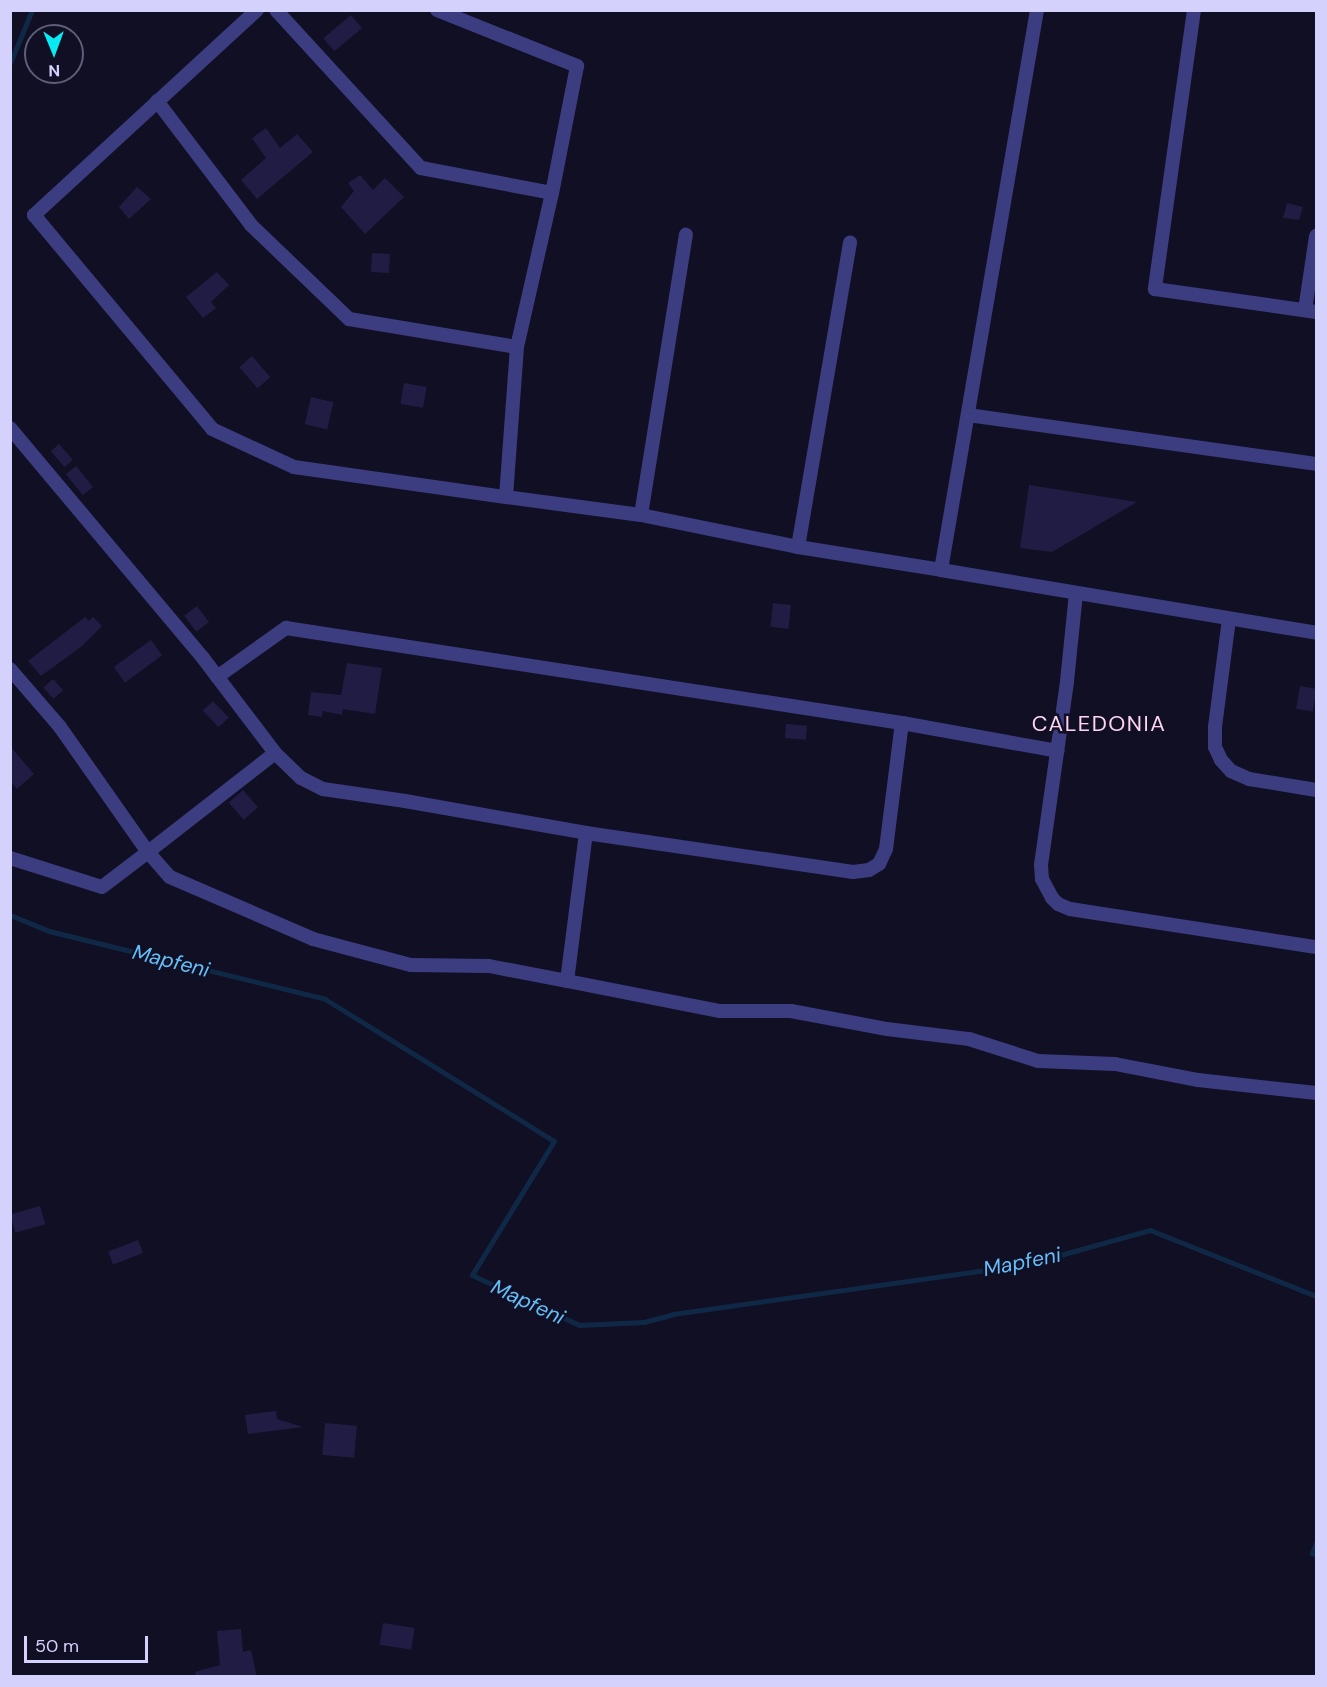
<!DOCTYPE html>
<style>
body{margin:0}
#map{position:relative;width:1327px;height:1687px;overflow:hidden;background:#110f23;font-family:"DM Sans",sans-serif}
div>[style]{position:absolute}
.stream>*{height:5px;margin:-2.5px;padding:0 2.5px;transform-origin:2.5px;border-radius:2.5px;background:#0f2846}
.building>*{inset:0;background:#211c43;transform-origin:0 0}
.street>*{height:14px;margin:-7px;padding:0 7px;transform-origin:7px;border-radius:7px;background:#3b3d80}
span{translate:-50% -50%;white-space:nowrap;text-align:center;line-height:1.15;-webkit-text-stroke:5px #110f23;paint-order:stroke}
.water-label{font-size:21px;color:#64befa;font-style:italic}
.quarter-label{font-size:22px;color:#fed4f1;letter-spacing:1.5px}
.frame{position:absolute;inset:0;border:12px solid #d4d2fd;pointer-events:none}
.north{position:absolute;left:24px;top:24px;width:60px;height:60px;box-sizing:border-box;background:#110f23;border:2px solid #5f5d7a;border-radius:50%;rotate:179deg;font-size:16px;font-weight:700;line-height:24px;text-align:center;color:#d4d2fd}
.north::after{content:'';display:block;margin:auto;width:21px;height:27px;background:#08ebf4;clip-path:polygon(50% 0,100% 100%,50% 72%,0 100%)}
.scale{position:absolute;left:24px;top:1636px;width:124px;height:27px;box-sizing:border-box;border:3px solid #d4d2fd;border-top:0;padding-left:8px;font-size:18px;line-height:21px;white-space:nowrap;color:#d4d2fd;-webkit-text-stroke:4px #110f23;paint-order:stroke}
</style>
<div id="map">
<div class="stream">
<div style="left:10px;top:63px;width:57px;rotate:-67.5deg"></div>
<div style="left:10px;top:915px;width:42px;rotate:22.3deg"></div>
<div style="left:49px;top:931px;width:284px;rotate:13.8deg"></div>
<div style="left:325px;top:999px;width:269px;rotate:31.8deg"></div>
<div style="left:554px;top:1141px;width:157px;rotate:121.5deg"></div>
<div style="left:472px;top:1275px;width:118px;rotate:25deg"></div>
<div style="left:579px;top:1325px;width:65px;rotate:-2.6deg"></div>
<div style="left:644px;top:1322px;width:30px;rotate:-15deg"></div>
<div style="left:673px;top:1314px;width:359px;rotate:-8deg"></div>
<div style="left:1028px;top:1264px;width:127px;rotate:-15.6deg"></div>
<div style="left:1150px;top:1230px;width:179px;rotate:21.7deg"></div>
<div style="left:1316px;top:1543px;width:11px;rotate:112deg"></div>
<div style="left:1312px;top:1553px;width:4px;rotate:27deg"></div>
</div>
<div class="building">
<div style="left:351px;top:15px;width:17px;height:36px;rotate:50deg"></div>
<div style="clip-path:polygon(266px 128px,280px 148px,297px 134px,313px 152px,257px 199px,241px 180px,266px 158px,252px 138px)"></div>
<div style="clip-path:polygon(360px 175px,373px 190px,385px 178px,404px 197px,365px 234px,341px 207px,354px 191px,348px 183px)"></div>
<div style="clip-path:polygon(137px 187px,151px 199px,129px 219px,119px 207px)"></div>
<div style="clip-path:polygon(1287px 203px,1303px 207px,1299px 220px,1283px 218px)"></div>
<div style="left:372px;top:253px;width:18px;height:19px;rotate:3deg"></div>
<div style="clip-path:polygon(217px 272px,229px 285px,211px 302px,216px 308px,203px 318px,186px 297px)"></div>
<div style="left:252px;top:356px;width:28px;height:17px;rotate:49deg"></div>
<div style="left:404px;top:383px;width:23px;height:21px;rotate:10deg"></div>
<div style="left:311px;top:397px;width:23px;height:28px;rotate:13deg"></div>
<div style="left:59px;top:444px;width:21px;height:11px;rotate:49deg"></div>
<div style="left:76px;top:466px;width:27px;height:13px;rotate:51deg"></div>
<div style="clip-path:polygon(1029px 485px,1137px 502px,1052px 552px,1020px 548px)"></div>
<div style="left:773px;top:603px;width:18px;height:24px;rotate:6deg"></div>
<div style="left:197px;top:606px;width:20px;height:16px;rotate:53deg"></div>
<div style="clip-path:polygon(85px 617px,89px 621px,93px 617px,102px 626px,82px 646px,41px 676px,28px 661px)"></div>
<div style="left:151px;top:640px;width:19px;height:46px;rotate:54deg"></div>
<div style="clip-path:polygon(347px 663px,382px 668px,375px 714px,343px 709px,342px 715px,323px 711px,322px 717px,308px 715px,311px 692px,341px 695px)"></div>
<div style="left:53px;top:679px;width:15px;height:13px;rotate:48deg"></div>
<div style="left:1300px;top:686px;width:17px;height:23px;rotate:10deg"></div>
<div style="left:213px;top:701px;width:23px;height:14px;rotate:47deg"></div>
<div style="left:786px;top:724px;width:21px;height:14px;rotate:5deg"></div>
<div style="clip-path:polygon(10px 746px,34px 774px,17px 789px,10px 781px)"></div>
<div style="left:243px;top:790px;width:23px;height:19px;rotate:49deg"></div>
<div style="left:40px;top:1206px;width:19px;height:31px;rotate:74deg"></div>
<div style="left:138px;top:1240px;width:14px;height:32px;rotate:69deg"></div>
<div style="clip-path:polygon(276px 1411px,277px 1419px,303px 1427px,248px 1434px,245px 1415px)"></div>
<div style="left:325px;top:1423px;width:32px;height:32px;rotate:5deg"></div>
<div style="left:383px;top:1623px;width:32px;height:22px;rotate:9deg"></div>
<div style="clip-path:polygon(241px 1629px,243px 1652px,251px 1650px,257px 1677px,196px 1677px,195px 1672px,220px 1665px,217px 1631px)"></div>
</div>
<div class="street">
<div style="left:257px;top:10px;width:303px;rotate:137.4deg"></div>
<div style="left:34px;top:215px;width:278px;rotate:50.2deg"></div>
<div style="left:212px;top:429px;width:90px;rotate:24.9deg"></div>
<div style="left:294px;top:467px;width:214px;rotate:8.1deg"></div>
<div style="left:276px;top:10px;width:214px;rotate:47.5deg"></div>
<div style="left:421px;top:168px;width:133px;rotate:10.8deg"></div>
<div style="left:437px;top:10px;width:151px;rotate:21.8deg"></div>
<div style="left:577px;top:66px;width:129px;rotate:101.1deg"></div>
<div style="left:552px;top:193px;width:158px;rotate:102.8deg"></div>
<div style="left:517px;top:347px;width:150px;rotate:94.2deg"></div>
<div style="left:506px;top:497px;width:136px;rotate:7.6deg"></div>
<div style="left:641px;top:515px;width:160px;rotate:11.5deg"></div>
<div style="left:798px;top:547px;width:145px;rotate:9.1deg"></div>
<div style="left:1037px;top:10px;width:568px;rotate:99.73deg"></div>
<div style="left:941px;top:570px;width:380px;rotate:9.5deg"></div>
<div style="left:1194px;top:10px;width:282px;rotate:98deg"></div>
<div style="left:1155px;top:289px;width:163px;rotate:8.1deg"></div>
<div style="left:157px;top:101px;width:156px;rotate:52.8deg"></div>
<div style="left:251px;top:225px;width:136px;rotate:43.8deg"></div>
<div style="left:349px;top:319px;width:170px;rotate:9.5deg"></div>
<div style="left:1305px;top:310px;width:75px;rotate:-81.5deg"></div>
<div style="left:968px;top:415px;width:351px;rotate:8deg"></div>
<div style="left:10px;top:428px;width:300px;rotate:50deg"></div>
<div style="left:203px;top:658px;width:119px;rotate:52.8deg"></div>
<div style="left:275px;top:753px;width:36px;rotate:44deg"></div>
<div style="left:301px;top:778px;width:25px;rotate:27deg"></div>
<div style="left:323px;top:789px;width:83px;rotate:8.3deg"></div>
<div style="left:405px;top:801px;width:184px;rotate:10deg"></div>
<div style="left:586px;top:833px;width:270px;rotate:8.3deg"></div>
<div style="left:853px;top:872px;width:16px;rotate:-7deg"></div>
<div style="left:869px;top:870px;width:12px;rotate:-31deg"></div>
<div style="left:879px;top:864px;width:17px;rotate:-65deg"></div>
<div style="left:886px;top:849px;width:127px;rotate:-82.8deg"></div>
<div style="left:641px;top:515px;width:284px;rotate:-80.9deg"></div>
<div style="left:798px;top:547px;width:309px;rotate:-80.3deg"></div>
<div style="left:1076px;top:593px;width:89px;rotate:95.8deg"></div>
<div style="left:1067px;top:682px;width:185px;rotate:98.1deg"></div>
<div style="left:1041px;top:865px;width:14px;rotate:86deg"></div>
<div style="left:1042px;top:879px;width:21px;rotate:62deg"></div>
<div style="left:1052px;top:898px;width:8px;rotate:45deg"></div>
<div style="left:1058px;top:904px;width:13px;rotate:23deg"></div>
<div style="left:1070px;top:909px;width:249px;rotate:8.8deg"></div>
<div style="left:1229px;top:619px;width:109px;rotate:97.4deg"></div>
<div style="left:1215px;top:727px;width:20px;rotate:90deg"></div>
<div style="left:1215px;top:747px;width:14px;rotate:65deg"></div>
<div style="left:1221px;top:760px;width:15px;rotate:48deg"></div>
<div style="left:1231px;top:771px;width:20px;rotate:24deg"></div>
<div style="left:1249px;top:779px;width:68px;rotate:9.3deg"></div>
<div style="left:10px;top:669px;width:77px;rotate:49.2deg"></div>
<div style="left:60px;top:727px;width:153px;rotate:54.9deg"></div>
<div style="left:148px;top:852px;width:161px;rotate:-37.9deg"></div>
<div style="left:217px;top:677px;width:85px;rotate:-35.4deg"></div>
<div style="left:286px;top:628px;width:623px;rotate:8.77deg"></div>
<div style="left:902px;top:723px;width:158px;rotate:10.2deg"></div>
<div style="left:10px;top:858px;width:96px;rotate:17.5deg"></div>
<div style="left:102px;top:887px;width:58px;rotate:-37.3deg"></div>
<div style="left:148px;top:852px;width:33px;rotate:49deg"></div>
<div style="left:170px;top:877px;width:156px;rotate:23.4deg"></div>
<div style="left:313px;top:939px;width:101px;rotate:14.9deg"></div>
<div style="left:411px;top:965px;width:78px;rotate:0.7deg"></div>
<div style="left:489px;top:966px;width:79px;rotate:10.9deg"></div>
<div style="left:567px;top:981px;width:149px;rotate:-82.7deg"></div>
<div style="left:567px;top:981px;width:156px;rotate:11.1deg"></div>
<div style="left:720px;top:1011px;width:71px"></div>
<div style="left:791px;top:1011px;width:98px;rotate:10.6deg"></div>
<div style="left:887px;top:1029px;width:83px;rotate:7deg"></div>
<div style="left:969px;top:1039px;width:72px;rotate:17.7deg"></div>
<div style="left:1038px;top:1061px;width:77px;rotate:2.2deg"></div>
<div style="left:1115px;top:1064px;width:85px;rotate:10.9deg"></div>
<div style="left:1198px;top:1080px;width:119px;rotate:6.3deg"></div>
</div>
<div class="water-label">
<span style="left:171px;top:961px;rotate:14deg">Mapfeni</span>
<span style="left:1022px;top:1262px;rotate:-11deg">Mapfeni</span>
<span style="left:528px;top:1302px;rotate:25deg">Mapfeni</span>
</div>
<div class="quarter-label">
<span style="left:1099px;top:724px">CALEDONIA</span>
</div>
<div class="frame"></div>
<div class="north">N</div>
<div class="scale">50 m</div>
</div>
